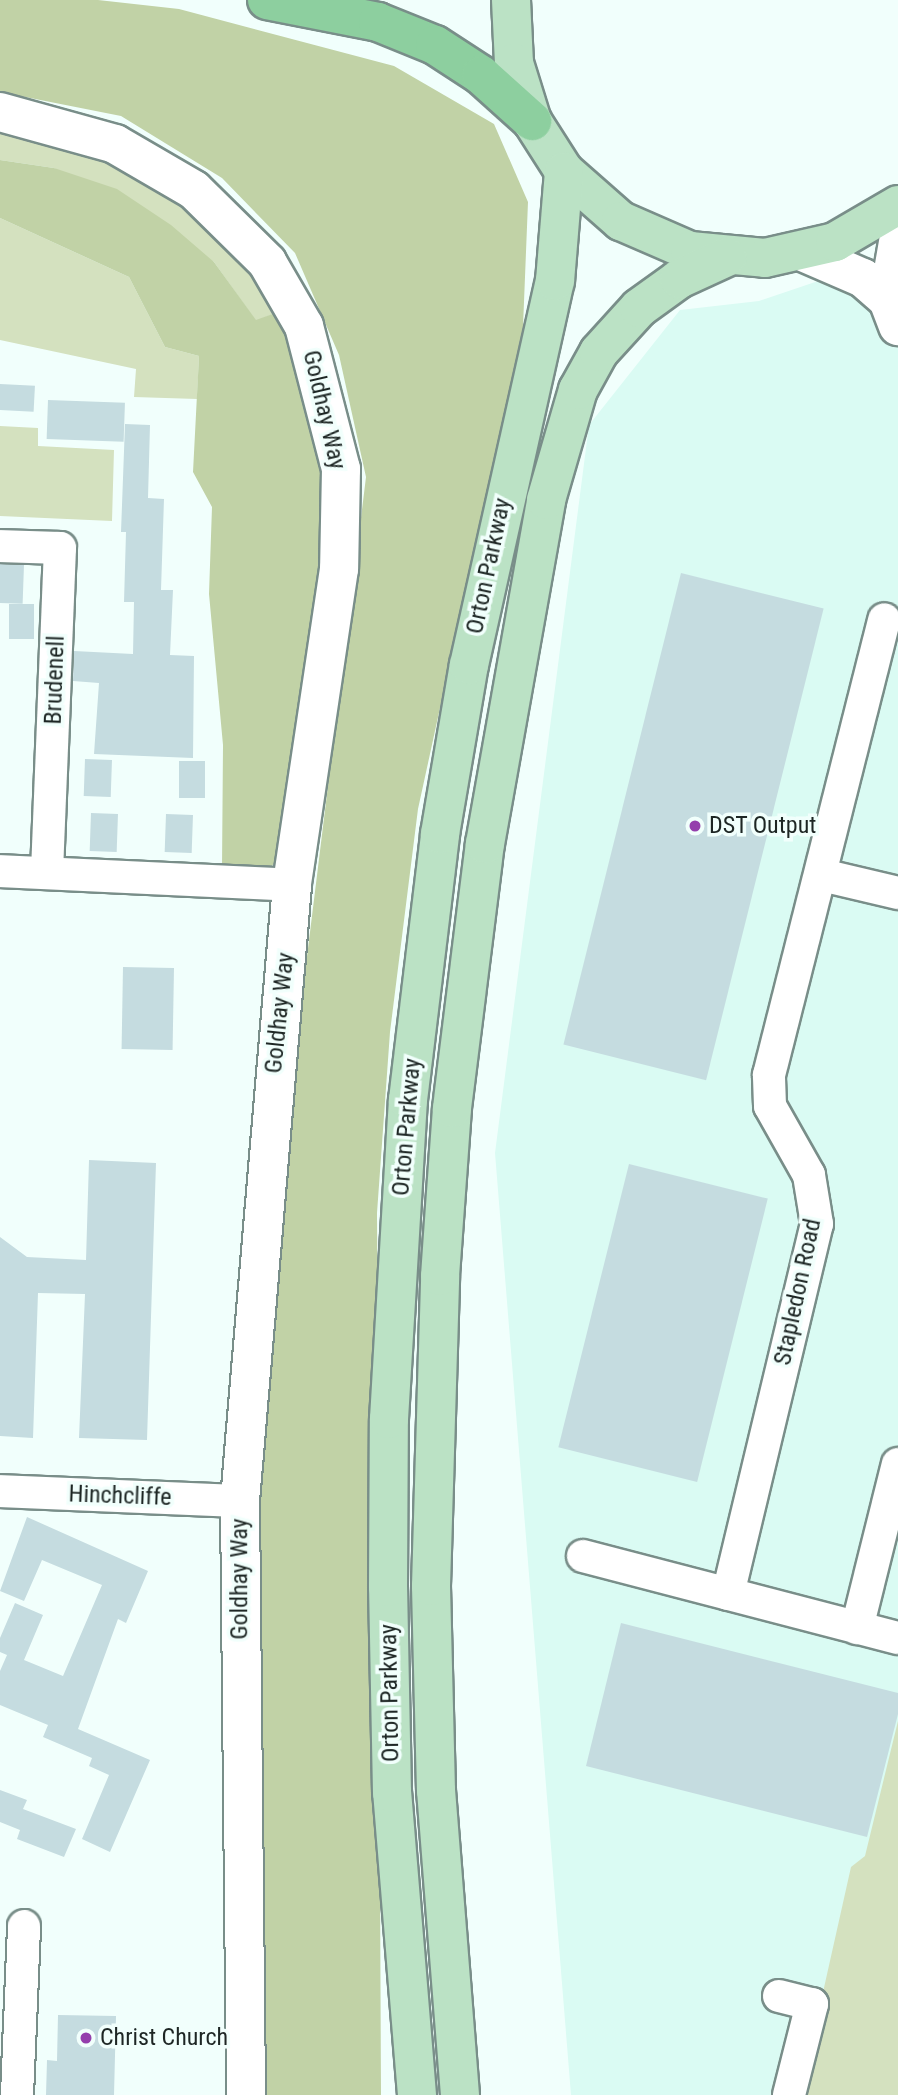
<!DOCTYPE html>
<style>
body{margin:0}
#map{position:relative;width:898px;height:2095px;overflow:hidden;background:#f1fffc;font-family:"Roboto Condensed",sans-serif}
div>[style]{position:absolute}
.built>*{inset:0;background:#dafbf3}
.green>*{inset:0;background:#d4e1bf}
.forest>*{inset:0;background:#c1d2a6}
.building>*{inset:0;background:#c5dce0;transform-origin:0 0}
.roads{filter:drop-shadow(2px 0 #798e89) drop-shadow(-2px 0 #798e89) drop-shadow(0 2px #798e89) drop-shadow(0 -2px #798e89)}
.street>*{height:32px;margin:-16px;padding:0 16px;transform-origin:16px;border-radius:16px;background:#fff}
.secondary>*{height:38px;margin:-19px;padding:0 19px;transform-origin:19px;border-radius:19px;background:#fff}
.primary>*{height:38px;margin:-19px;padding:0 19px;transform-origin:19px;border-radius:19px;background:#bbe2c5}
.highway>*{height:38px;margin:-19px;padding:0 19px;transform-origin:19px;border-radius:19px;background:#8dcf9f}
.dots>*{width:19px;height:19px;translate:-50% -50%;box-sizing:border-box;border:4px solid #f1fffc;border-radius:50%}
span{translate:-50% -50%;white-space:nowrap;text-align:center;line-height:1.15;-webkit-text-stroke:7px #f1fffc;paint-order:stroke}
.street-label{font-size:24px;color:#1d2624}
.poi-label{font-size:24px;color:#1d2624}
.left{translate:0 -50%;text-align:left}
</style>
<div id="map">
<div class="built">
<div style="clip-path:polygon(898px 254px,898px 2095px,571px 2095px,495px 1153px,589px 425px,680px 310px,759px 301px)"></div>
</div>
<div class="green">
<div style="clip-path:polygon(0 133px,72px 145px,128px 167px,226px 242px,278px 312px,256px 321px,214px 262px,54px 168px,0 160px)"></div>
<div style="clip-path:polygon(0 218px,129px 277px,165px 347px,199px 356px,197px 399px,134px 397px,136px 369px,0 340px)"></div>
<div style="clip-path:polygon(0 426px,38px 428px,38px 446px,114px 450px,112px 521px,0 516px)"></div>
<div style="clip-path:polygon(898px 1721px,898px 2095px,800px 2095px,851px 1867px,865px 1856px)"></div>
</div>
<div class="forest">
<div style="clip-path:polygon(0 0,98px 0,179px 9px,394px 66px,494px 124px,528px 202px,523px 327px,418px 809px,390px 1032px,377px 1213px,381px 2095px,265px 2095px,240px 1501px,366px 477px,339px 355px,295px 253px,222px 178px,121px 116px,0 92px)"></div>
<div style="clip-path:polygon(0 160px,54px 168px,117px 189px,171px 225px,214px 262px,256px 320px,278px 312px,304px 378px,321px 441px,321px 577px,310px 675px,276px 862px,265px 872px,222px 867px,223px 745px,209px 594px,212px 507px,193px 472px,199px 356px,165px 347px,129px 277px,0 218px)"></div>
</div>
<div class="building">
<div style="left:0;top:384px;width:35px;height:26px;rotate:3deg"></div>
<div style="left:48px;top:400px;width:77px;height:39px;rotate:2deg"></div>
<div style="clip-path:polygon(125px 424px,150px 425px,148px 498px,164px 499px,161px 590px,173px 590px,170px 655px,194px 656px,193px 758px,94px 754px,99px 683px,73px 681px,74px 651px,133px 654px,134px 602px,124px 602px,126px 532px,121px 532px)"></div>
<div style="left:0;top:564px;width:24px;height:39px;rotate:2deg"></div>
<div style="left:681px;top:573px;width:147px;height:486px;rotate:14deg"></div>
<div style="left:9px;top:604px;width:25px;height:35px"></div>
<div style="left:85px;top:759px;width:27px;height:37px;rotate:2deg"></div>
<div style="left:179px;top:761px;width:26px;height:37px"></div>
<div style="left:91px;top:813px;width:27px;height:38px;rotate:2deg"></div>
<div style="left:166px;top:814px;width:27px;height:38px;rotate:2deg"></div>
<div style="left:123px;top:967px;width:51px;height:82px;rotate:1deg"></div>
<div style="clip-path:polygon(89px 1160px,156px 1163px,147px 1440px,79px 1438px,85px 1294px,38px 1293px,33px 1438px,0 1436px,0 1237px,27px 1257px,86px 1260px)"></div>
<div style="left:629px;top:1164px;width:143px;height:292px;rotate:14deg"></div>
<div style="clip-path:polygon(27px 1517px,148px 1571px,126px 1623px,118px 1619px,78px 1729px,150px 1760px,110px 1852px,82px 1839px,109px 1775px,89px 1766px,92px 1758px,43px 1737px,48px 1725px,0 1705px,0 1671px,7px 1655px,0 1652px,0 1638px,15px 1603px,43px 1615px,24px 1660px,63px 1676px,102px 1585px,42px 1560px,24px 1601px,0 1591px)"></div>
<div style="clip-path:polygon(621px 1623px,898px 1693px,898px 1714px,867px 1837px,586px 1766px)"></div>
<div style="clip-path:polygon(0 1790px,27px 1800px,23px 1809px,76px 1829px,64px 1857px,17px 1839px,20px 1830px,0 1822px)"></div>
<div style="clip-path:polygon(58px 2015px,116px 2016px,114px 2095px,46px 2095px,47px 2060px,57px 2061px)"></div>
</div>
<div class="roads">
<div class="street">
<div style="left:0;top:546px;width:60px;rotate:1.9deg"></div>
<div style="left:60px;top:548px;width:325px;rotate:92.3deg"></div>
<div style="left:0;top:871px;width:292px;rotate:2.7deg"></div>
<div style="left:822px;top:875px;width:78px;rotate:13.3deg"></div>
<div style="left:0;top:1491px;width:240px;rotate:2.4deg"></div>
<div style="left:583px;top:1556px;width:325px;rotate:14.6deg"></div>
<div style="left:728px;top:1594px;width:381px;rotate:-76.5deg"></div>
<div style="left:817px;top:1224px;width:50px;rotate:-99.3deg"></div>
<div style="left:809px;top:1175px;width:79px;rotate:-119.5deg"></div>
<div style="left:770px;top:1106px;width:31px;rotate:-92deg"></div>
<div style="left:769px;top:1075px;width:470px;rotate:-75.8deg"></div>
<div style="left:857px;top:1628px;width:169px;rotate:-76deg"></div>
<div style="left:779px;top:1996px;width:34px;rotate:14deg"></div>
<div style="left:812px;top:2004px;width:94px;rotate:104.2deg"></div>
<div style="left:17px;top:2095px;width:169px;rotate:-87.6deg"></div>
</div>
<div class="secondary">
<div style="left:0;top:112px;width:119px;rotate:15.5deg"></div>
<div style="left:115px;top:144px;width:91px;rotate:30.2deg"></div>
<div style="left:194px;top:190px;width:103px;rotate:44.6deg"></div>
<div style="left:267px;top:262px;width:74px;rotate:60deg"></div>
<div style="left:304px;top:326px;width:148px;rotate:75.5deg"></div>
<div style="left:341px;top:469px;width:100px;rotate:91.1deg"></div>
<div style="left:339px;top:569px;width:319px;rotate:98.5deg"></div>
<div style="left:292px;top:885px;width:618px;rotate:94.83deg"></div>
<div style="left:240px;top:1501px;width:594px;rotate:89.42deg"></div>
<div style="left:803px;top:252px;width:65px;rotate:23.4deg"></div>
<div style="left:863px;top:278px;width:33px;rotate:41deg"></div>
<div style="left:888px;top:300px;width:28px;rotate:69deg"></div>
<div style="left:888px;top:300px;width:59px;rotate:-80.2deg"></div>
</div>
<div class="primary">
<div style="left:511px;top:0;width:63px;rotate:87.3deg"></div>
<div style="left:514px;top:63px;width:61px;rotate:72.8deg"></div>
<div style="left:532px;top:121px;width:59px;rotate:57.4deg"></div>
<div style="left:564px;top:171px;width:76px;rotate:41.3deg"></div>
<div style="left:621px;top:221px;width:75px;rotate:23.5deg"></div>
<div style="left:690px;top:251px;width:75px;rotate:5.3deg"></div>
<div style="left:765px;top:258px;width:72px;rotate:-12.9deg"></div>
<div style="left:835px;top:242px;width:73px;rotate:-30.4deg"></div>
<div style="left:417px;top:2095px;width:303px;rotate:-94.7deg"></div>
<div style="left:392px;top:1793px;width:206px;rotate:-91.1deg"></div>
<div style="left:388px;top:1587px;width:168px;rotate:-89.7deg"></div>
<div style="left:389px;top:1419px;width:320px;rotate:-86.6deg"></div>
<div style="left:408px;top:1100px;width:268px;rotate:-83.1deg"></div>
<div style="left:440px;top:834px;width:171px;rotate:-80.3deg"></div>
<div style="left:469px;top:665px;width:394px;rotate:-77.4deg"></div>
<div style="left:555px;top:281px;width:110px;rotate:-85.3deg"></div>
<div style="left:460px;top:2095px;width:305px;rotate:-94.5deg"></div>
<div style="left:436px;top:1791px;width:205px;rotate:-91.4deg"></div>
<div style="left:431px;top:1586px;width:310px;rotate:-88.3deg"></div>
<div style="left:440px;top:1276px;width:168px;rotate:-85.9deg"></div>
<div style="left:452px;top:1108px;width:266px;rotate:-82.9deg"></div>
<div style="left:485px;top:844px;width:349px;rotate:-79.9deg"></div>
<div style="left:546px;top:500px;width:115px;rotate:-73.8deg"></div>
<div style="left:578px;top:390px;width:43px;rotate:-61.1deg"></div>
<div style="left:599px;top:352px;width:59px;rotate:-47.7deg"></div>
<div style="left:639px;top:308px;width:49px;rotate:-35.9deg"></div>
<div style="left:679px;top:279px;width:53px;rotate:-24.6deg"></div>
</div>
<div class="highway">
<div style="left:267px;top:0;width:113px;rotate:11.2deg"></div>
<div style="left:378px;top:22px;width:61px;rotate:22deg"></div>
<div style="left:435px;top:45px;width:55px;rotate:33.1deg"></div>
<div style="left:481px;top:75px;width:69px;rotate:42deg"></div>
</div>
</div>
<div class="dots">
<div style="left:695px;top:826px;background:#943fac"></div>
<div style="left:86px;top:2038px;background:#943fac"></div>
</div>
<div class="street-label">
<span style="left:324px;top:410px;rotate:77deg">Goldhay Way</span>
<span style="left:489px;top:566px;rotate:-78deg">Orton Parkway</span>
<span style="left:55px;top:680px;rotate:-88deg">Brudenell</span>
<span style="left:280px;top:1013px;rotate:-84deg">Goldhay Way</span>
<span style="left:407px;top:1127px;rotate:-85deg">Orton Parkway</span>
<span style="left:798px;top:1292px;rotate:-78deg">Stapledon Road</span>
<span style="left:120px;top:1496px;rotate:2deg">Hinchcliffe</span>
<span style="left:240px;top:1579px;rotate:-90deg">Goldhay Way</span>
<span style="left:390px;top:1693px;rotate:-91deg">Orton Parkway</span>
</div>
<div class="poi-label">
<span class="left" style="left:709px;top:826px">DST Output</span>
<span class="left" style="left:100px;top:2038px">Christ Church</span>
</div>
</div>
